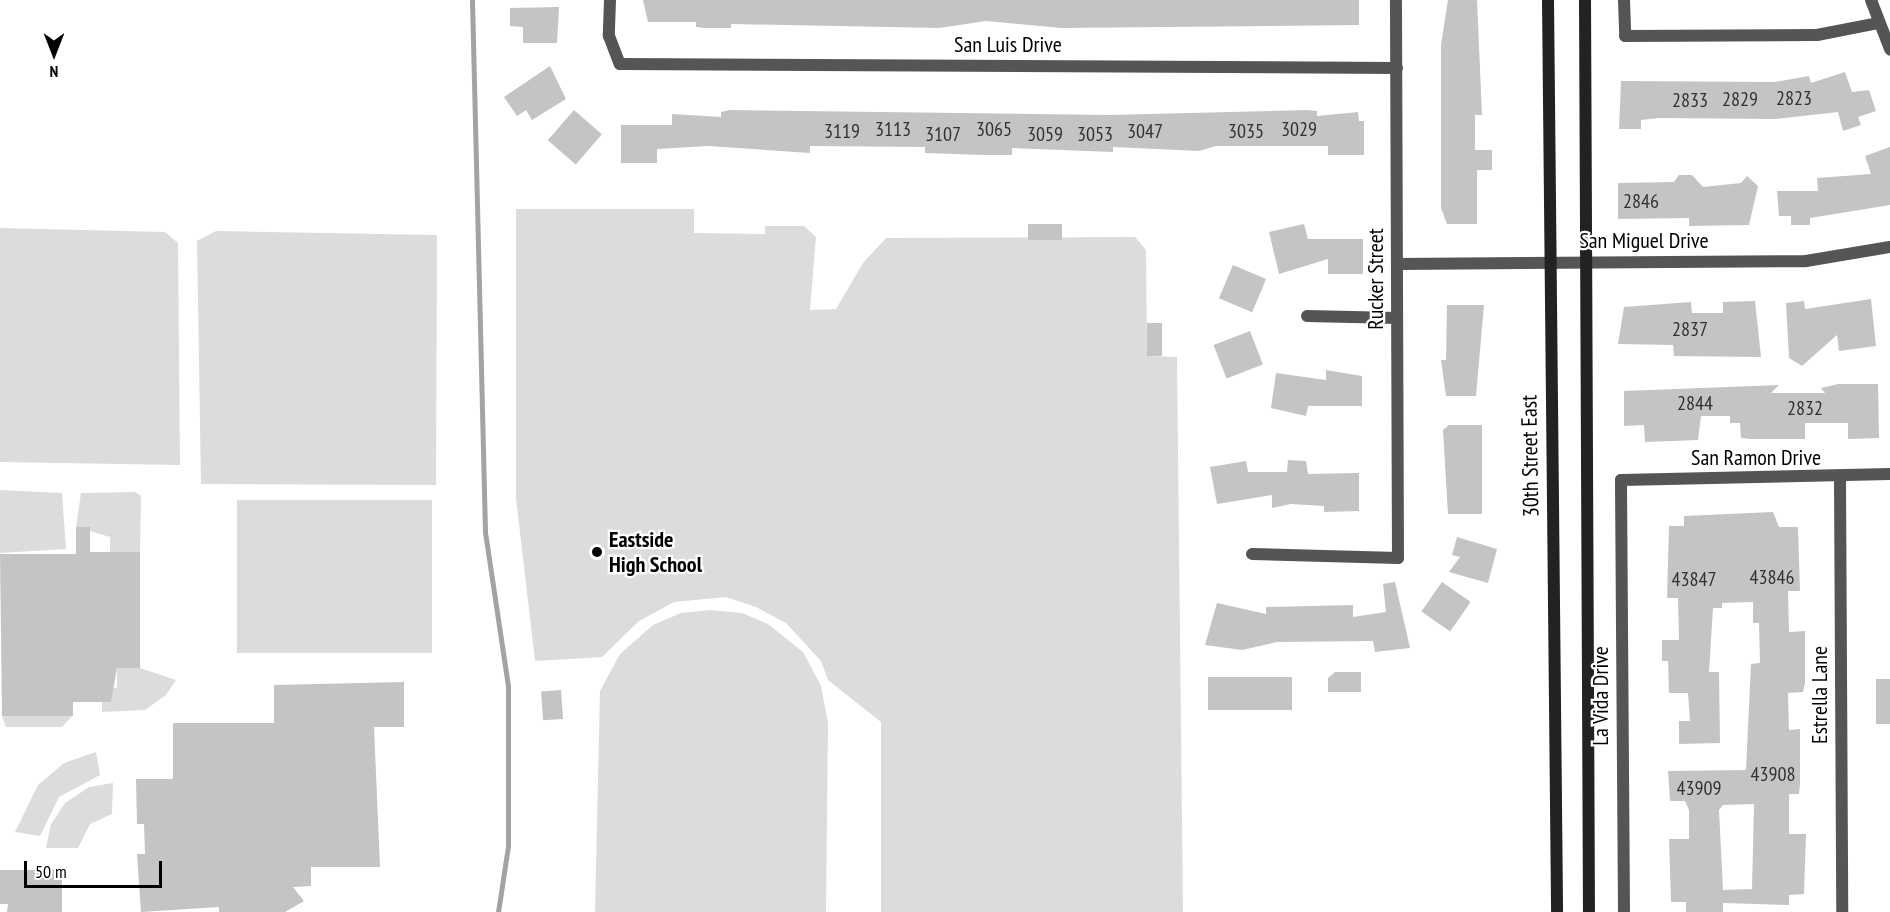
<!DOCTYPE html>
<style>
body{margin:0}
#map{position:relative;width:1890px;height:912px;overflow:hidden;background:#fff;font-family:"PT Sans Narrow",sans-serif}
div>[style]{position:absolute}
.green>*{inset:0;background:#dcdcdc;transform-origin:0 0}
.stream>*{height:5px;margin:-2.5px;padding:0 2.5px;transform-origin:2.5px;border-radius:2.5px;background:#a3a3a3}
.building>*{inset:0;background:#c4c4c4;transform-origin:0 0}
.street>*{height:12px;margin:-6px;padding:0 6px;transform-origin:6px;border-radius:6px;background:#555}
.secondary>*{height:12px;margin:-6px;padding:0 6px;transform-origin:6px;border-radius:6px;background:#222}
.dots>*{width:16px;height:16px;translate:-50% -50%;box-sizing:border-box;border:3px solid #fff;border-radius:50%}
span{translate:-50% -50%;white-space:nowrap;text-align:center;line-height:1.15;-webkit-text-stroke:4.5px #fff;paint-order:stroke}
.number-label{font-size:20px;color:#313131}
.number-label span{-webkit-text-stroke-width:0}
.street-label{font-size:22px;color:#000}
.poi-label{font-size:22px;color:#000;font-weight:700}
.left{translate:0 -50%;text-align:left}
.north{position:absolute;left:24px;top:24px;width:60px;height:60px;-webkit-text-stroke:4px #fff;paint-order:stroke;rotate:180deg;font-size:16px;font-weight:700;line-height:24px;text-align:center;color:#000}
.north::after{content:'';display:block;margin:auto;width:21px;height:27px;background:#000;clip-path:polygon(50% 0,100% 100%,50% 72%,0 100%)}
.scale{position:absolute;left:24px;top:861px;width:138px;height:27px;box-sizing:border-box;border:3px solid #000;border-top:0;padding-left:8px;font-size:18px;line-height:21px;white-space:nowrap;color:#000;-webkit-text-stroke:4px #fff;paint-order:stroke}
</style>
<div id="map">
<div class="green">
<div style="clip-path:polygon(516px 209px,694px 209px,694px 233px,765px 234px,765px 226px,804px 226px,816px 237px,810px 310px,836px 309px,863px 263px,886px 238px,1135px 237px,1146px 250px,1147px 356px,1177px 357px,1183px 912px,881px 912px,881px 722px,828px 680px,821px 661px,786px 623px,756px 607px,726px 597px,674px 602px,639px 621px,602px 657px,535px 661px,516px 498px)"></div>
<div style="clip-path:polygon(0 228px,165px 232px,178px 243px,180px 465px,0 462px)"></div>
<div style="clip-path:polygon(216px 231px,437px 235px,436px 485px,201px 484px,197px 241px)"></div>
<div style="clip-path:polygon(0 490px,62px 493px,66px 549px,0 553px)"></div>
<div style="clip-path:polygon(135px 492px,141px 496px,140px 552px,110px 552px,110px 537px,76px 527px,81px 493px)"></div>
<div style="left:237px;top:500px;width:195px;height:153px"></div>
<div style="clip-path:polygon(710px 610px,742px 613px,768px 624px,803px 652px,821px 686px,828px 723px,826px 912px,595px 912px,600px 691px,620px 654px,653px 625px,681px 613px)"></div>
<div style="clip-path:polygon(117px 668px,140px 668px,176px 680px,166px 695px,145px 710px,102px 712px,102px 702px,111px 702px,111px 688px,117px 688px)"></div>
<div style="clip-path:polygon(2px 716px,72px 716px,62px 727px,6px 727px)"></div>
<div style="clip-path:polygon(96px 752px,100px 775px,59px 797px,40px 836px,15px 832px,38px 785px,64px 763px)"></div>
<div style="clip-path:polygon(113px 783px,112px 814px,90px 824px,78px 848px,46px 848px,51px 824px,65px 803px,89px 787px)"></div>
</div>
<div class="stream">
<div style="left:472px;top:0;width:532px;rotate:88.6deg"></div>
<div style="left:485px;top:532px;width:156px;rotate:81.5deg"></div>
<div style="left:508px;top:686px;width:160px;rotate:90deg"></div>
<div style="left:508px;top:846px;width:67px;rotate:98.6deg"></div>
</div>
<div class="building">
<div style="clip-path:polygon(643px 0,1359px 0,1359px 25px,1061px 28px,986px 21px,939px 28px,731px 24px,731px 28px,705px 28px,696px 27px,696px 22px,648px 22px)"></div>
<div style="clip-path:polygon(1448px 0,1477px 0,1482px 115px,1475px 115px,1475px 150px,1492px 150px,1492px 170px,1477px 170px,1477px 224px,1447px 224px,1441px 208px,1441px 45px)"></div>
<div style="clip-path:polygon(559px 7px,557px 43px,523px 43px,523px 27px,510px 26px,510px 8px)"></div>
<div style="clip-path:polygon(550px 66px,566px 99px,532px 120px,526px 110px,517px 116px,504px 97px)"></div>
<div style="clip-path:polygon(1845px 72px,1852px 92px,1869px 90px,1876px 111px,1858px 117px,1861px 125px,1843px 131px,1838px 112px,1775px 119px,1659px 118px,1641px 120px,1641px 129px,1619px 129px,1621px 81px,1775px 82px,1809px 76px,1811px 83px)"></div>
<div style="left:574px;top:110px;width:37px;height:40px;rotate:41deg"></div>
<div style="clip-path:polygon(730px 110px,1108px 115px,1307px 110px,1317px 111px,1317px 116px,1358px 112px,1359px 121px,1364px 121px,1364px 155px,1328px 155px,1328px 146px,1216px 146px,1199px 151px,1113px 147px,1113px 152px,1012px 148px,1012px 155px,984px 155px,925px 153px,925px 147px,810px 146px,810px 153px,708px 146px,657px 149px,657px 163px,621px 163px,621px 125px,672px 125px,672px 114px,721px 117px,721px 112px)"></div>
<div style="clip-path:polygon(1890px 147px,1890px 205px,1810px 218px,1810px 225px,1791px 225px,1791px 216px,1779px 216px,1777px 191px,1818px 191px,1817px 178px,1871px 174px,1865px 156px)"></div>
<div style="clip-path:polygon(1679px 175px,1692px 175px,1703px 187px,1741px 183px,1747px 176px,1758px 186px,1749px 225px,1689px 226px,1689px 218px,1618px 219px,1618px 183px,1674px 182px)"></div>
<div style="left:1028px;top:224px;width:34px;height:16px"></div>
<div style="clip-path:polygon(1304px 224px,1308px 239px,1363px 239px,1363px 274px,1328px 274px,1328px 259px,1279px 274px,1269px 232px)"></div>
<div style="left:1233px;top:265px;width:36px;height:36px;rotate:23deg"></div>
<div style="clip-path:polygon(1871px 299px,1876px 346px,1839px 351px,1837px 335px,1802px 366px,1789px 358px,1786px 303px,1804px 301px,1805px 309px)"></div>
<div style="clip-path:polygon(1755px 301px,1761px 357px,1674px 356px,1673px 345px,1618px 344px,1624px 307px,1691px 302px,1692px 313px,1723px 313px,1723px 302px)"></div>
<div style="clip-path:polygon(1447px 305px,1484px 305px,1476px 396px,1446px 396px,1441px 360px,1446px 360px)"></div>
<div style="left:1147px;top:323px;width:15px;height:33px"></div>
<div style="left:1250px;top:331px;width:36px;height:39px;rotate:69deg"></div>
<div style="clip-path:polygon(1326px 370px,1362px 376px,1362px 406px,1308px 406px,1306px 416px,1271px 408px,1276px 373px,1326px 380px)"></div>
<div style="clip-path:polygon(1838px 384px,1878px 384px,1879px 438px,1848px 439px,1848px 423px,1805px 423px,1805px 439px,1750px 439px,1741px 438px,1740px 423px,1730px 423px,1730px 416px,1701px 416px,1698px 440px,1645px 442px,1644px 425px,1624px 426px,1624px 391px,1779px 385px,1771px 393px,1825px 393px,1821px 388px)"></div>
<div style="clip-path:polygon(1449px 425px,1482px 425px,1482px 514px,1448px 514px,1443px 430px)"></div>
<div style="clip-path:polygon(1288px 460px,1306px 461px,1308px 474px,1359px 473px,1359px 511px,1324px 512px,1324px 506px,1291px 504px,1272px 508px,1272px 495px,1217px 504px,1210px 467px,1246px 461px,1248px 472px,1287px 472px)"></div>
<div style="clip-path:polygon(evenodd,1773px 512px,1779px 527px,1798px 527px,1800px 591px,1788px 591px,1789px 632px,1805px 631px,1805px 683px,1803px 692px,1788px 693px,1789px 730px,1800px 729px,1800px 784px,1799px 794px,1789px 794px,1789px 834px,1806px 834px,1804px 894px,1789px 895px,1789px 905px,1723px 903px,1723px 912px,1686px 912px,1686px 902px,1671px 902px,1669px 839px,1689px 839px,1689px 810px,1685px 801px,1670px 801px,1668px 771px,1746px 770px,1751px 664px,1760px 663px,1759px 623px,1753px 623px,1753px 602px,1722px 603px,1722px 608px,1713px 608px,1709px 672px,1719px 672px,1720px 743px,1679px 744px,1679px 721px,1690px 721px,1688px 693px,1669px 693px,1668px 661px,1662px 661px,1662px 640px,1679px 640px,1678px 598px,1667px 598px,1669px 526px,1684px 526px,1684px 516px,1773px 512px,1754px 804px,1752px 889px,1723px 890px,1719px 810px,1723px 805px,1754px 804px)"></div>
<div style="clip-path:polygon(76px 527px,90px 527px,90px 552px,140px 552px,140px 668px,117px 668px,111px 702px,73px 702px,73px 716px,2px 716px,0 554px,76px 554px)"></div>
<div style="clip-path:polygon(1457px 537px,1497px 549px,1488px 583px,1449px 572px,1460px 557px,1452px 555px)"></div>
<div style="clip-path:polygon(1395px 582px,1410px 648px,1375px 652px,1373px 641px,1277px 642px,1242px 650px,1205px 645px,1217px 603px,1266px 614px,1266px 607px,1353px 605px,1353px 617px,1386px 612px,1383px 584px)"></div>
<div style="left:1442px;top:582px;width:35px;height:36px;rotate:35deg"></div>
<div style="clip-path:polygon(1335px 672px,1361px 672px,1361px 692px,1328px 692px,1328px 678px)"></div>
<div style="left:1208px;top:677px;width:84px;height:33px"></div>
<div style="left:1890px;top:679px;width:45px;height:14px;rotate:90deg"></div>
<div style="clip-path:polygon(404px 682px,404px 727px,374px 727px,380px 867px,311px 867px,311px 886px,293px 887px,304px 901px,285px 912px,219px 912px,219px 907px,141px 912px,137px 854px,145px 854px,144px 824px,137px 824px,136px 779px,173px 779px,173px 723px,274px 723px,274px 685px)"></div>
<div style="left:561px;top:690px;width:29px;height:20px;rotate:86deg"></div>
<div style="clip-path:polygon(0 870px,62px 870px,62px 912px,7px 912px,8px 904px,0 904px)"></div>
</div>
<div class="street">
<div style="left:610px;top:0;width:36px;rotate:92deg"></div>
<div style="left:609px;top:36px;width:30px;rotate:69deg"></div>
<div style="left:620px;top:64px;width:777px;rotate:0.29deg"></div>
<div style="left:1624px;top:0;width:36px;rotate:88deg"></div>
<div style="left:1625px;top:36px;width:192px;rotate:-0.3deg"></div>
<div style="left:1817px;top:35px;width:62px;rotate:-11.1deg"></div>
<div style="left:1871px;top:0;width:53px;rotate:68.8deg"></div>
<div style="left:1397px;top:264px;width:409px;rotate:-0.4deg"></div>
<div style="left:1806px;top:261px;width:85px;rotate:-9.5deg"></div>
<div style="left:1307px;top:316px;width:90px;rotate:1.3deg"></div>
<div style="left:1840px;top:479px;width:433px;rotate:89.7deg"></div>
<div style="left:1252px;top:554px;width:146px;rotate:1.6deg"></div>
<div style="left:1398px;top:558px;width:558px;rotate:-90.21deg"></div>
<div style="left:1624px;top:912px;width:432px;rotate:-90.4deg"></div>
<div style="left:1621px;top:480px;width:269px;rotate:-1.3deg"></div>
</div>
<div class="secondary">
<div style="left:1548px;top:0;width:912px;rotate:89.43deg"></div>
<div style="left:1585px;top:0;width:912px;rotate:89.75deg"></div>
</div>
<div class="dots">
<div style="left:597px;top:552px;background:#000"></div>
</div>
<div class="number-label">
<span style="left:1794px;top:98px">2823</span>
<span style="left:1740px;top:99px">2829</span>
<span style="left:1690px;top:100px">2833</span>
<span style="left:893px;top:129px">3113</span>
<span style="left:994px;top:129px">3065</span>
<span style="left:1299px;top:129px">3029</span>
<span style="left:842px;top:131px">3119</span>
<span style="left:1145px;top:131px">3047</span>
<span style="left:1246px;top:131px">3035</span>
<span style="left:943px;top:134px">3107</span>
<span style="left:1045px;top:134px">3059</span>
<span style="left:1095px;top:134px">3053</span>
<span style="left:1641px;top:201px">2846</span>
<span style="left:1690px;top:329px">2837</span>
<span style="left:1695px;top:403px">2844</span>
<span style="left:1805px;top:408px">2832</span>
<span style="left:1772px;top:577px">43846</span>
<span style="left:1694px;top:579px">43847</span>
<span style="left:1773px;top:774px">43908</span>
<span style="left:1699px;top:788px">43909</span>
</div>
<div class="street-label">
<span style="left:1008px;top:45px">San Luis Drive</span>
<span style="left:1644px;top:241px">San Miguel Drive</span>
<span style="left:1376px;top:279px;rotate:-90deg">Rucker Street</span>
<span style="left:1530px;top:456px;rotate:-91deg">30th Street East</span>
<span style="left:1756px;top:458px">San Ramon Drive</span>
<span style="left:1820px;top:695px;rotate:-90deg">Estrella Lane</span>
<span style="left:1601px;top:696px;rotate:-90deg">La Vida Drive</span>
</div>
<div class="poi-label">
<span class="left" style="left:609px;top:552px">Eastside<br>High School</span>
</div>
<div class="north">N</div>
<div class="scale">50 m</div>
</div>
